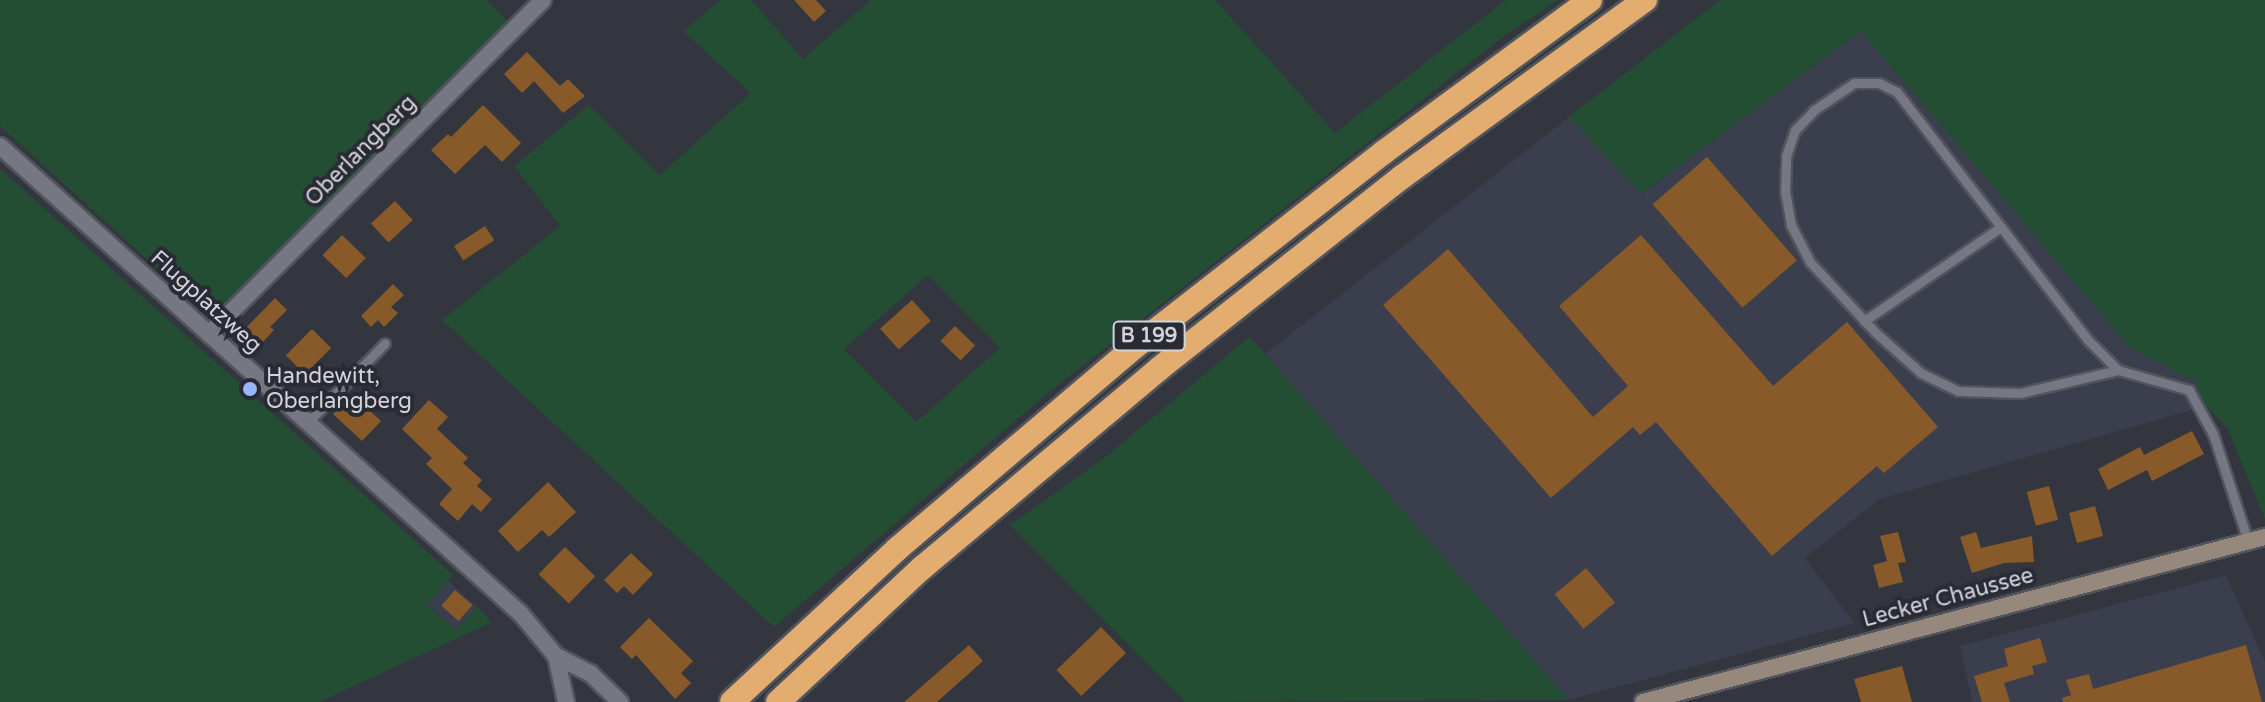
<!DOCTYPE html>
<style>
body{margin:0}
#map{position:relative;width:2265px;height:702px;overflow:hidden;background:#33363f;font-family:"Varela Round",sans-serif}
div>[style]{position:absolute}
.built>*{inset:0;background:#3a3e4d;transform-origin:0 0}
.green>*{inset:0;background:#244e33}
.building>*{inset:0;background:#895a29;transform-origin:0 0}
.roads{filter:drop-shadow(2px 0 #52545c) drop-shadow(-2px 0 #52545c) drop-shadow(0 2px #52545c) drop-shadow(0 -2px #52545c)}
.lane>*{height:9px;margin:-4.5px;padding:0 4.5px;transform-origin:4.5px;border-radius:4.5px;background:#757883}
.street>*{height:16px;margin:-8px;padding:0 8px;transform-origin:8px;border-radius:8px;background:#757883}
.secondary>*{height:16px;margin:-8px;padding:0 8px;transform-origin:8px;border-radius:8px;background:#96887d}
.highway>*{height:24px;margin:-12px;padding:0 12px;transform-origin:12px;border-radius:12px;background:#e3ad6f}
.dots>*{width:22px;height:22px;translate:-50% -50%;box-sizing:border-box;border:4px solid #292b34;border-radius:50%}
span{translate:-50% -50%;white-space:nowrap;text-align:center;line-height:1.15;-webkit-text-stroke:8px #292b34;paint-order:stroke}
.shield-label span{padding:2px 6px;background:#292b34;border:2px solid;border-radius:6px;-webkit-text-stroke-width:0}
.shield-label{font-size:20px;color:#d3d4da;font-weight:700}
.street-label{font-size:22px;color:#d3d4da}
.poi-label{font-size:22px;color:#d3d4da}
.left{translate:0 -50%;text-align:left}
</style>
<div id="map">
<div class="built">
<div style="clip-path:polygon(1861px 30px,2130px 348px,2195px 381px,2206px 406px,1880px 499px,1805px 558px,1854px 623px,1569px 700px,1265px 354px,1569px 117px,1642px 194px)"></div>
<div style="clip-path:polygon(2226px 575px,2265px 662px,2265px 702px,1972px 702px,1960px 646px)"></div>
<div style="left:448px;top:581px;width:39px;height:31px;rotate:42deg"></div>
</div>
<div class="green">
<div style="clip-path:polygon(0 0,487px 0,508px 22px,218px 311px,194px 302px,0 126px)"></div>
<div style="clip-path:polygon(evenodd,721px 0,751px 0,803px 59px,871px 0,1215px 0,1335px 133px,1506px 0,1558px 0,1504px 36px,1048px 393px,774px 627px,442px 320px,560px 226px,514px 166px,589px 105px,660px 175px,751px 93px,683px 31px,721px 0,928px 275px,1000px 348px,916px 422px,844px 349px,928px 275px)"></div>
<div style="clip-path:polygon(1720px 0,2265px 0,2265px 519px,2228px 429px,2206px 406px,2195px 381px,2130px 348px,1861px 31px,1641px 194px,1569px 117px)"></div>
<div style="clip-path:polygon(0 169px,453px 575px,427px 605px,456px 630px,477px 607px,492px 622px,319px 702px,0 702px)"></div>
<div style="clip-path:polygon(1249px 337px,1265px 354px,1569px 700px,1185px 702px,1010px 525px,1103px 459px)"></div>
</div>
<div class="building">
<div style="clip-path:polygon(794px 0,816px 0,826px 11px,814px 22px)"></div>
<div style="clip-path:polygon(527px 52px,560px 86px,568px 79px,585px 96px,563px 113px,534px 81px,522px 93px,504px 74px)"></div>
<div style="clip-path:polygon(483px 105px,521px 143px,502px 162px,485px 145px,455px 174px,431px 150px,448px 134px,451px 137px)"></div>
<div style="left:1707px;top:157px;width:137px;height:72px;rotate:49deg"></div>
<div style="left:395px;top:201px;width:26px;height:33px;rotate:47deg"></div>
<div style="left:485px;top:226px;width:17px;height:37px;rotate:57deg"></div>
<div style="left:342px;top:235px;width:33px;height:28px;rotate:44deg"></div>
<div style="clip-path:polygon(1641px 235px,1773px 386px,1847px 322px,1938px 427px,1884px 473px,1877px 466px,1772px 556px,1656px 422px,1640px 435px,1633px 427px,1551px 498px,1383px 305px,1448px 249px,1593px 417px,1628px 386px,1559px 306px)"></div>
<div style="clip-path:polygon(393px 284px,404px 295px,391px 307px,398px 313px,384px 327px,378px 320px,371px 327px,361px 316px)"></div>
<div style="clip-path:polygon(275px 298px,287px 310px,270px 327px,274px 330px,261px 344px,257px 340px,254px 343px,242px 332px)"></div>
<div style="left:912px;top:300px;width:28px;height:43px;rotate:48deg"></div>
<div style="left:955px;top:326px;width:28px;height:21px;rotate:44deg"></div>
<div style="left:312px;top:329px;width:27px;height:37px;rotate:45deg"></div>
<div style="clip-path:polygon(429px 400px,448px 417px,437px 429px,468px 458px,463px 463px,482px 480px,477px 486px,492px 499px,481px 512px,472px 504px,458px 521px,439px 504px,452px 489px,426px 464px,432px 458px,402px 429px)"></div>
<div style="clip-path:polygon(344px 403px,360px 417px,368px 409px,381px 421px,362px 441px,333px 414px)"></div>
<div style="clip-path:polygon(2192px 431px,2204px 454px,2152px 481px,2147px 470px,2108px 490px,2098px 469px,2140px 447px,2144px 455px)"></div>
<div style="clip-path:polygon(548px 482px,576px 512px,549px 537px,542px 530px,518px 552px,498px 531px)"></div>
<div style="left:2049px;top:486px;width:35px;height:23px;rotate:75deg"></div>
<div style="left:2095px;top:506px;width:31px;height:27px;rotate:75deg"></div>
<div style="clip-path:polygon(1898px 532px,1906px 562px,1898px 563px,1903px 582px,1879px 588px,1873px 565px,1887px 561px,1880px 536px)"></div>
<div style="clip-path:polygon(1976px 532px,1981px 548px,2032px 536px,2034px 562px,2004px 563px,1972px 573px,1960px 537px)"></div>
<div style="left:565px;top:547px;width:42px;height:38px;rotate:44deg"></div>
<div style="clip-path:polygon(631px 553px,653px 574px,633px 595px,624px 586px,617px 593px,604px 580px)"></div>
<div style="left:1586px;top:568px;width:45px;height:41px;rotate:50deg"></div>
<div style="left:455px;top:590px;width:23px;height:21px;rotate:41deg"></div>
<div style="clip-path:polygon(649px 618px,693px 661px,681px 673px,691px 683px,675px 699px,636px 655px,632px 659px,620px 647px)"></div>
<div style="left:1101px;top:627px;width:36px;height:62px;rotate:46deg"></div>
<div style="clip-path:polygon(2040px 638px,2047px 662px,2032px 666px,2034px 674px,2004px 683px,2010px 702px,1982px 702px,1974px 676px,2008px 666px,2004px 649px)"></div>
<div style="clip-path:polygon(969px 645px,983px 661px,937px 702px,904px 702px)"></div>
<div style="clip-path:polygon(2246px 645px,2262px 702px,2063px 702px,2062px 698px,2071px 695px,2066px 680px,2089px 674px,2093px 689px)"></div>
<div style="clip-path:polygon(1902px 666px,1912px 702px,1861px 702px,1854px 679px)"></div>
</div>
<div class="roads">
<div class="lane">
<div style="left:1864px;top:321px;width:166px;rotate:-34.5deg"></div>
<div style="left:2118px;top:370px;width:101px;rotate:166.8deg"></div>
<div style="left:2020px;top:393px;width:62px;rotate:-178.2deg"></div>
<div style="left:1958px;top:391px;width:41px;rotate:-154.1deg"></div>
<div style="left:1921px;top:373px;width:60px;rotate:-138.4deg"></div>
<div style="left:1876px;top:333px;width:97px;rotate:-132.9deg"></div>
<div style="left:1810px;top:262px;width:42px;rotate:-117.2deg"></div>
<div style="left:1791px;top:225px;width:34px;rotate:-100deg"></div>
<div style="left:1785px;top:192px;width:36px;rotate:-88deg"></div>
<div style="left:1786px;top:156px;width:28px;rotate:-71deg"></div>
<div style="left:1795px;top:130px;width:28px;rotate:-46deg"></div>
<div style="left:1814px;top:110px;width:48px;rotate:-34deg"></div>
<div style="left:1854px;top:83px;width:25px"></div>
<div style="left:1879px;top:83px;width:20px;rotate:27deg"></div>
<div style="left:1897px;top:92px;width:313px;rotate:52.4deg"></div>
<div style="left:2088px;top:340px;width:42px;rotate:45deg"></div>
<div style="left:2118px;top:370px;width:74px;rotate:15.7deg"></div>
<div style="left:2189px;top:390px;width:50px;rotate:61.4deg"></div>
<div style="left:2213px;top:434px;width:113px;rotate:71.9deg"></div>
<div style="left:308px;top:422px;width:110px;rotate:-45.7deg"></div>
</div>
<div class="street">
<div style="left:0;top:146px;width:700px;rotate:41.93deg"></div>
<div style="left:521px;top:614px;width:55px;rotate:50.2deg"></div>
<div style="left:556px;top:656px;width:47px;rotate:77.7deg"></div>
<div style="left:209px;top:334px;width:472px;rotate:-45deg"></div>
<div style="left:556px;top:656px;width:38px;rotate:27deg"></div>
<div style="left:590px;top:673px;width:42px;rotate:44deg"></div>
</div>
<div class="secondary">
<div style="left:1643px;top:702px;width:644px;rotate:-14.86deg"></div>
</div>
<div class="highway">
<div style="left:732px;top:702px;width:225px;rotate:-42.8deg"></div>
<div style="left:897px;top:549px;width:315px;rotate:-40.4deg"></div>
<div style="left:1137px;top:345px;width:313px;rotate:-38deg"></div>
<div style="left:1384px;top:152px;width:256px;rotate:-36.4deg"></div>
<div style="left:778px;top:702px;width:198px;rotate:-43deg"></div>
<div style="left:923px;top:567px;width:309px;rotate:-40deg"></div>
<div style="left:1160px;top:368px;width:308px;rotate:-38.3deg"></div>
<div style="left:1402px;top:177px;width:301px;rotate:-36.1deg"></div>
</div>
</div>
<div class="dots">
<div style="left:250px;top:389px;background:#9ab5fd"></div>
</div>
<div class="shield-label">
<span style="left:1149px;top:336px">B 199</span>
</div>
<div class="street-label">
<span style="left:361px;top:151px;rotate:-45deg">Oberlangberg</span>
<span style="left:206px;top:302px;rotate:42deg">Flugplatzweg</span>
<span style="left:1948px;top:598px;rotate:-15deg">Lecker Chaussee</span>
</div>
<div class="poi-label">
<span class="left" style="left:266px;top:389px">Handewitt,<br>Oberlangberg</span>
</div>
</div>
